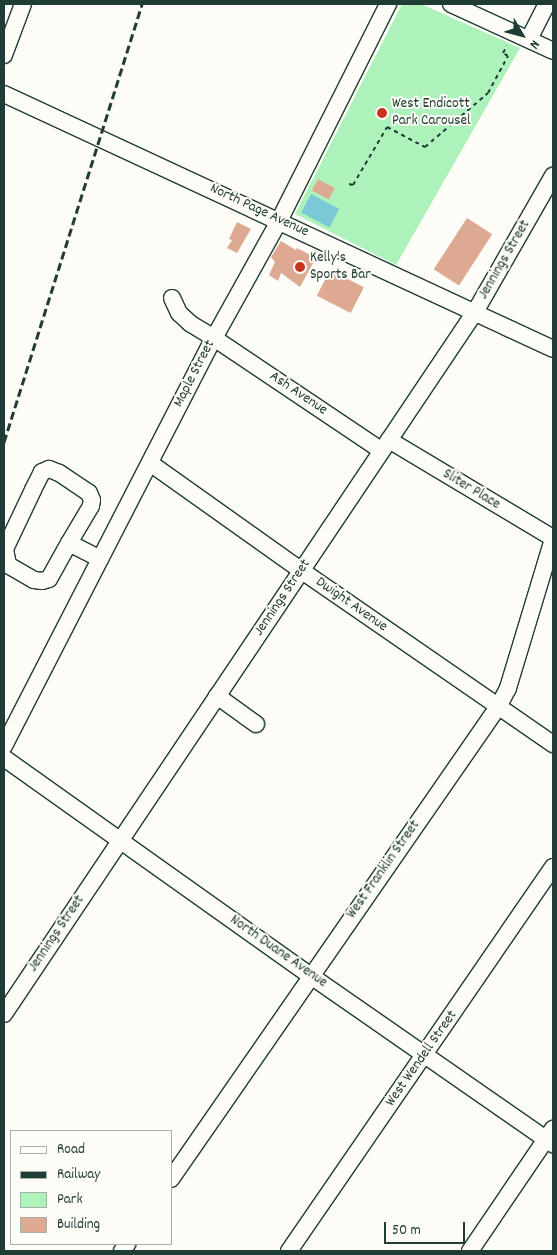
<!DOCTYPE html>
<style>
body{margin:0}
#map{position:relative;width:557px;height:1255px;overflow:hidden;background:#fdfcf7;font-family:Dekko,sans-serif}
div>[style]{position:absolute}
.green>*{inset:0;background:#adf1bb}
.water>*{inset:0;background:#7ac9d6;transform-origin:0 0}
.building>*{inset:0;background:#dea993;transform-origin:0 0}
.path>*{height:2px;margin-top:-1px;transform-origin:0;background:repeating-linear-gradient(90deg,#1f3d34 0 4px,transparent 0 8px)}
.roads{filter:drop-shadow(1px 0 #1f3d34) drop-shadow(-1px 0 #1f3d34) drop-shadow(0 1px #1f3d34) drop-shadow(0 -1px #1f3d34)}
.minor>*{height:16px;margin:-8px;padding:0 8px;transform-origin:8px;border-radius:8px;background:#fdfcf7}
.rail>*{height:3px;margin-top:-1.5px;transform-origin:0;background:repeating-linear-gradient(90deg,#1f3d34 0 8px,transparent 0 12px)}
.dots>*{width:14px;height:14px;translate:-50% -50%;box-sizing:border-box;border:2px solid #fdfcf7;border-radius:50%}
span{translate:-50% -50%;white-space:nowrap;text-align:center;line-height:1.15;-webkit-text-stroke:4px #fdfcf7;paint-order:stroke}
.poi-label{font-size:15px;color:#1f3d34}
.left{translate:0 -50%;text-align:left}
.street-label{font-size:15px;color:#1f3d34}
.frame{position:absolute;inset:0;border:5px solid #1f3d34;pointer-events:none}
.legend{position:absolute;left:10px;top:1130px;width:162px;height:115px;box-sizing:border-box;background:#fdfcf7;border:1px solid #a4b0a9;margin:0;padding:6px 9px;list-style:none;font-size:15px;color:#1f3d34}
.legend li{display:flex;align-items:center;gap:10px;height:25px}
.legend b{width:25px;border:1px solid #a4b0a9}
.north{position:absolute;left:497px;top:10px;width:50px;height:50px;-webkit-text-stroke:4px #fdfcf7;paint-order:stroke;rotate:127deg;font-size:14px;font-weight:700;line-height:20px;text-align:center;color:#1f3d34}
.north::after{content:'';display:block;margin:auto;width:18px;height:22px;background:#1f3d34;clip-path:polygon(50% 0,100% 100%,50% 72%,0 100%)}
.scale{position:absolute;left:384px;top:1222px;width:81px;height:22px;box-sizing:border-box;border:2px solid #1f3d34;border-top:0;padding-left:6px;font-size:15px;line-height:18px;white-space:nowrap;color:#1f3d34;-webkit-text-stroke:4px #fdfcf7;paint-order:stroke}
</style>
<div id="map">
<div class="green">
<div style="clip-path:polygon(402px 4px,421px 4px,520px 48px,396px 265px,295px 214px)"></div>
</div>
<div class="water">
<div style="left:311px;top:194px;width:32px;height:21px;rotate:28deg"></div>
</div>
<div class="building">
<div style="left:318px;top:179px;width:19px;height:13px;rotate:28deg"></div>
<div style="left:467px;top:218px;width:30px;height:61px;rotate:33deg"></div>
<div style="clip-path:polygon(237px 222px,251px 229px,237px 253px,227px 248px,232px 240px,229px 239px)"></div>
<div style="clip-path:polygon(281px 241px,296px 250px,297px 248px,316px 258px,300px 287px,281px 273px,278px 281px,269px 275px,275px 262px,271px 257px)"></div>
<div style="left:330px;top:270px;width:38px;height:29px;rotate:27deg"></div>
</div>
<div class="path">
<div style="left:349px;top:184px;width:4px;rotate:14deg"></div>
<div style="left:353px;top:185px;width:67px;rotate:-59.6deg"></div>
<div style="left:387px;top:127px;width:43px;rotate:27.8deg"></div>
<div style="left:425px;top:147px;width:83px;rotate:-40.6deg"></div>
<div style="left:488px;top:93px;width:42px;rotate:-61.6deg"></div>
<div style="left:508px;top:56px;width:6px;rotate:-149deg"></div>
<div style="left:503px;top:53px;width:8px;rotate:-60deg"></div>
</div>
<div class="roads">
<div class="minor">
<div style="left:451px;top:4px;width:112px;rotate:24.7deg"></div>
<div style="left:529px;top:39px;width:39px;rotate:-63deg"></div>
<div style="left:4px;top:55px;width:54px;rotate:-69.6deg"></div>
<div style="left:4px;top:94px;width:605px;rotate:24.91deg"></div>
<div style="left:172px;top:298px;width:17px;rotate:65deg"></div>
<div style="left:179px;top:313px;width:16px;rotate:43deg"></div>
<div style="left:191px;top:324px;width:27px;rotate:31deg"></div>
<div style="left:214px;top:338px;width:202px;rotate:33.9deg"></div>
<div style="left:389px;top:440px;width:191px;rotate:30.9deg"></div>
<div style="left:150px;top:463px;width:186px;rotate:35.4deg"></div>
<div style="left:302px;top:571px;width:305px;rotate:34.6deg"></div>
<div style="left:69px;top:543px;width:43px;rotate:-59.3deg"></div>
<div style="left:91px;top:506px;width:6px;rotate:-81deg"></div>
<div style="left:92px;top:500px;width:8px;rotate:-113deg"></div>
<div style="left:89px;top:493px;width:36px;rotate:-146deg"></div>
<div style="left:59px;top:473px;width:11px;rotate:-158deg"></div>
<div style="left:49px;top:469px;width:8px;rotate:157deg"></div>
<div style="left:42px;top:472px;width:20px;rotate:117deg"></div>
<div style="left:33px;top:490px;width:65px;rotate:115.4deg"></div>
<div style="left:5px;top:549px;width:16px;rotate:79deg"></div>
<div style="left:8px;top:565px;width:30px;rotate:30deg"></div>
<div style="left:34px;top:580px;width:8px;rotate:7deg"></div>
<div style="left:42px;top:581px;width:7px;rotate:-16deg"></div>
<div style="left:49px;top:579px;width:41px;rotate:-60.9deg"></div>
<div style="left:69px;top:543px;width:35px;rotate:27deg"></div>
<div style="left:217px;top:696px;width:48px;rotate:35.7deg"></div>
<div style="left:4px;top:746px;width:459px;rotate:-62.8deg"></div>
<div style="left:214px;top:338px;width:134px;rotate:-60.9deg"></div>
<div style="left:279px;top:221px;width:243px;rotate:-63.3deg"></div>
<div style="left:4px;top:758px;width:377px;rotate:35.4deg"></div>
<div style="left:311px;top:976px;width:295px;rotate:34.8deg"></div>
<div style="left:4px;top:1014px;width:845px;rotate:-56.14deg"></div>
<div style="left:475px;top:312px;width:157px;rotate:-60.2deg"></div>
<div style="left:171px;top:1179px;width:574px;rotate:-55.29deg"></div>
<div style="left:498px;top:707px;width:21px;rotate:-62deg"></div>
<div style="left:508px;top:688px;width:156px;rotate:-73.2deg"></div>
<div style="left:122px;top:1251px;width:9px;rotate:-54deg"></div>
<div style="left:289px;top:1251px;width:466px;rotate:-55.5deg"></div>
<div style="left:470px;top:1251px;width:148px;rotate:-55.8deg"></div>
</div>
</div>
<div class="rail">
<div style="left:4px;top:442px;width:459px;rotate:-72.5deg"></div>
</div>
<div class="dots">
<div style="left:382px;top:113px;background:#c8321e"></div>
<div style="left:300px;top:267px;background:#c8321e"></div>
</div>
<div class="poi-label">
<span class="left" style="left:392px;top:113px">West Endicott<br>Park Carousel</span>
<span class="left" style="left:310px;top:267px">Kelly's<br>Sports Bar</span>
</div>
<div class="street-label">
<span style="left:259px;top:211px;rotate:25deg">North Page Avenue</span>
<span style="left:505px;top:260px;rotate:-60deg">Jennings Street</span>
<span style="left:195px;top:374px;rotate:-63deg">Maple Street</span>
<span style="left:298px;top:394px;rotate:34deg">Ash Avenue</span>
<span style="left:471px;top:490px;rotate:31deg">Sliter Place</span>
<span style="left:283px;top:598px;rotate:-56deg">Jennings Street</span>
<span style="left:351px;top:605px;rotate:35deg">Dwight Avenue</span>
<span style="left:384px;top:870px;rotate:-55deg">West Franklin Street</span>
<span style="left:57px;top:934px;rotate:-56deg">Jennings Street</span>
<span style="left:278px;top:952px;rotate:35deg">North Duane Avenue</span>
<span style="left:422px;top:1059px;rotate:-55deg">West Wendell Street</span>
</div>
<div class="frame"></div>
<ul class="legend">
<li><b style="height:6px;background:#fdfcf7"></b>Road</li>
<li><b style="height:6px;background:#1f3d34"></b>Railway</li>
<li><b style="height:14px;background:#adf1bb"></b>Park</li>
<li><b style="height:14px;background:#dea993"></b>Building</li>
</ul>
<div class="north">N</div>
<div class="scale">50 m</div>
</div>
